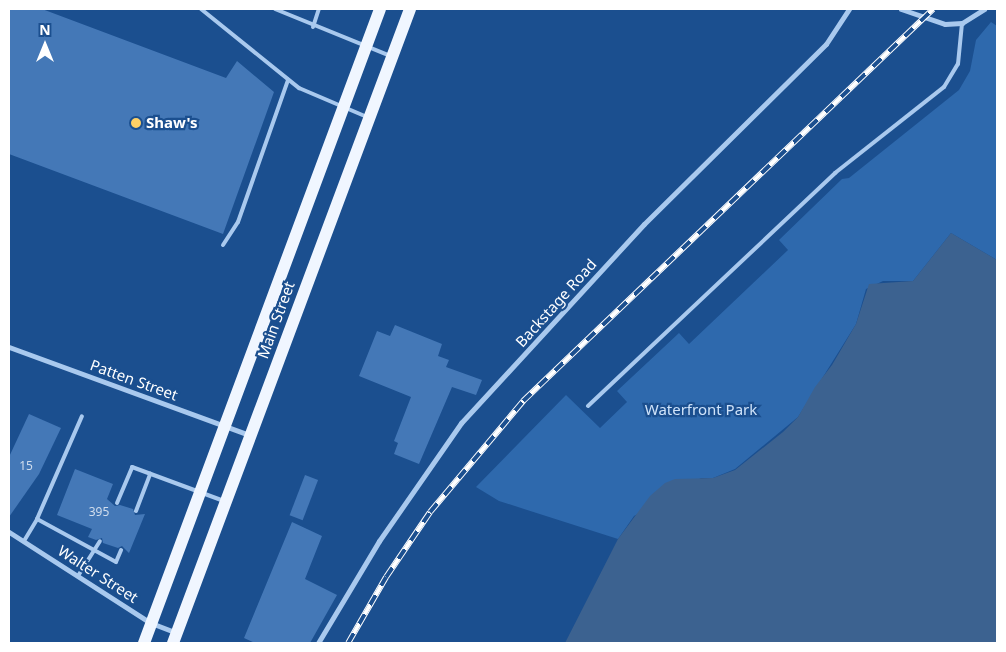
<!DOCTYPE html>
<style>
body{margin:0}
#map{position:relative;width:1006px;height:652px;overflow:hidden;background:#1b4f8f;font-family:"Noto Sans",sans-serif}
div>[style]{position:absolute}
.green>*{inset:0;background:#2e69ad}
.water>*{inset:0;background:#3c6290}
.building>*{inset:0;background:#4478b7;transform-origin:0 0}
.service>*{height:4px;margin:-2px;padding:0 2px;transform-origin:2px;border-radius:2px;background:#a9c9ee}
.minor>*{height:5px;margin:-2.5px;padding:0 2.5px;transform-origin:2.5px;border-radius:2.5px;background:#a9c9ee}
.primary>*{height:12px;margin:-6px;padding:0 6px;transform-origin:6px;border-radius:6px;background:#f0f6ff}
.rail>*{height:5.5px;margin-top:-2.75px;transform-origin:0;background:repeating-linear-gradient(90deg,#1b4f8f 0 11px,#fff 0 22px);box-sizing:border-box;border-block:1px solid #fff}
.dots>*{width:14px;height:14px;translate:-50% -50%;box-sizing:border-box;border:2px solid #1b4f8f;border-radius:50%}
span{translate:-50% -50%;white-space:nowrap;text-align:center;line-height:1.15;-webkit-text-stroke:4.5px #1b4f8f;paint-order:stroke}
.number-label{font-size:12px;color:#d0dded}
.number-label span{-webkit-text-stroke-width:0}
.poi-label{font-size:15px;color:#fff;font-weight:700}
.left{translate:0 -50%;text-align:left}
.street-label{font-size:15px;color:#fff}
.park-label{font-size:15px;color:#cfe3fa}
.frame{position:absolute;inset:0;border:10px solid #fff;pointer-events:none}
.north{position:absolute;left:20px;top:20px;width:50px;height:50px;-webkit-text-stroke:4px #1b4f8f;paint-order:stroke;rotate:0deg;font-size:14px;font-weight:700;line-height:20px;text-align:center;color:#fff}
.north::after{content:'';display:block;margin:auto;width:18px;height:22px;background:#fff;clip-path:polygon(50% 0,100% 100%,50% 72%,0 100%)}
</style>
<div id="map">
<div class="green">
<div style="clip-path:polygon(991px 22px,997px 26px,997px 260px,951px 233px,913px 281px,883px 281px,866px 289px,856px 324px,798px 417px,735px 469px,713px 478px,701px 478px,634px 516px,618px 539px,499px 501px,476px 487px,566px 395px,600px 428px,627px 402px,617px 391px,679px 333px,689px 344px,788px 250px,779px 240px,842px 179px,849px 178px,959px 90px,970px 71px,976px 40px)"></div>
</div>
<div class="water">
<div style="clip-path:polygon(951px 233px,997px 260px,997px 643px,565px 643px,618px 539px,650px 496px,665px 483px,675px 479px,713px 478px,735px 470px,783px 432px,798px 417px,815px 387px,832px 365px,856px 324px,869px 284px,913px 281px)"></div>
</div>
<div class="building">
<div style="clip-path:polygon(9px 9px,42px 9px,226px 78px,237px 61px,274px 92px,223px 234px,9px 154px)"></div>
<div style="clip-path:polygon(395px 325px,442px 344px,438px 356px,449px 360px,446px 367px,482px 380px,476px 395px,452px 387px,419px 464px,394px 454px,398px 443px,394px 441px,411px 397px,359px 376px,377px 331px,390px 336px)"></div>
<div style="clip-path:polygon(29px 414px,61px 428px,39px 474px,9px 517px,9px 457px)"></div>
<div style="clip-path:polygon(75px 469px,113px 484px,107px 499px,115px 506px,120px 505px,133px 509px,135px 515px,145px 514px,129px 553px,122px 546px,118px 548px,103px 543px,102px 538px,96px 540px,88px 537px,92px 529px,57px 515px)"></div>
<div style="left:305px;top:475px;width:14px;height:43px;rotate:21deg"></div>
<div style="clip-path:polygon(292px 522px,322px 536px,305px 579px,337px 595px,310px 643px,255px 643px,244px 638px)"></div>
</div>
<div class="service">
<div style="left:201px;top:9px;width:126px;rotate:38.9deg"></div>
<div style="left:299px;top:88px;width:74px;rotate:23.1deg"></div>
<div style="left:275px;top:9px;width:125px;rotate:22.1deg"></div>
<div style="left:313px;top:27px;width:19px;rotate:-72deg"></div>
<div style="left:223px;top:245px;width:27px;rotate:-57deg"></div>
<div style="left:238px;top:222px;width:151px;rotate:-70.6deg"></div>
<div style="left:588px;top:406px;width:340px;rotate:-43.3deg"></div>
<div style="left:835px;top:173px;width:139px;rotate:-38.3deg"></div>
<div style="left:944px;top:87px;width:27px;rotate:-59deg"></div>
<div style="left:958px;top:64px;width:41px;rotate:-84.4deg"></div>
<div style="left:117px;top:503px;width:39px;rotate:-67deg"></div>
<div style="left:132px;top:467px;width:98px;rotate:20.3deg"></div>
<div style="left:136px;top:511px;width:40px;rotate:-69deg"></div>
<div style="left:37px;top:519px;width:112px;rotate:-66.4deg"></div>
<div style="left:24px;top:541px;width:26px;rotate:-59deg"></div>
<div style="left:37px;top:519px;width:90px;rotate:28.6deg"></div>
<div style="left:116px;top:562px;width:13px;rotate:-67deg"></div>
<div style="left:78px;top:576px;width:41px;rotate:-57.8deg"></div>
</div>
<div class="minor">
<div style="left:901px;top:9px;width:46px;rotate:18.8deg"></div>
<div style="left:945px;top:24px;width:17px;rotate:-3deg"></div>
<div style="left:962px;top:23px;width:26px;rotate:-32deg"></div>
<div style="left:9px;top:347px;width:257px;rotate:20.1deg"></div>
<div style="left:9px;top:532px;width:169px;rotate:32.7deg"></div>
<div style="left:151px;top:623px;width:28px;rotate:21deg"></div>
<div style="left:318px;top:643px;width:119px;rotate:-59.1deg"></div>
<div style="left:379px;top:541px;width:144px;rotate:-55.2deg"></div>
<div style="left:461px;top:423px;width:270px;rotate:-47.4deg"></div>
<div style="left:644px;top:224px;width:256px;rotate:-44.7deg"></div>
<div style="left:826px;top:44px;width:42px;rotate:-56.7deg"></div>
</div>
<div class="primary">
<div style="left:144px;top:643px;width:676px;rotate:-69.58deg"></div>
<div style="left:173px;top:643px;width:677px;rotate:-69.5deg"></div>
</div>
<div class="rail">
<div style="left:348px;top:643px;width:76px;rotate:-60.1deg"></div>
<div style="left:386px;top:577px;width:78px;rotate:-55.9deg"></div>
<div style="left:430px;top:512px;width:145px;rotate:-50deg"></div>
<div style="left:523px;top:401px;width:567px;rotate:-43.71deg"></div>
</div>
<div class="dots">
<div style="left:136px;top:123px;background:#ffd166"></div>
</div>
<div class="number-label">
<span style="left:26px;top:466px">15</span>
<span style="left:99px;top:512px">395</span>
</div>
<div class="poi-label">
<span class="left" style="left:146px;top:123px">Shaw's</span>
</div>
<div class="street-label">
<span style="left:556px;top:303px;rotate:-48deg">Backstage Road</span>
<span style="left:276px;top:320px;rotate:-70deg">Main Street</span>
<span style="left:134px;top:380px;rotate:20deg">Patten Street</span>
<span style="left:98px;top:574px;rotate:33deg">Walter Street</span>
</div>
<div class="park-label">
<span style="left:701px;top:410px">Waterfront Park</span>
</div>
<div class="frame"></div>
<div class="north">N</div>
</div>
